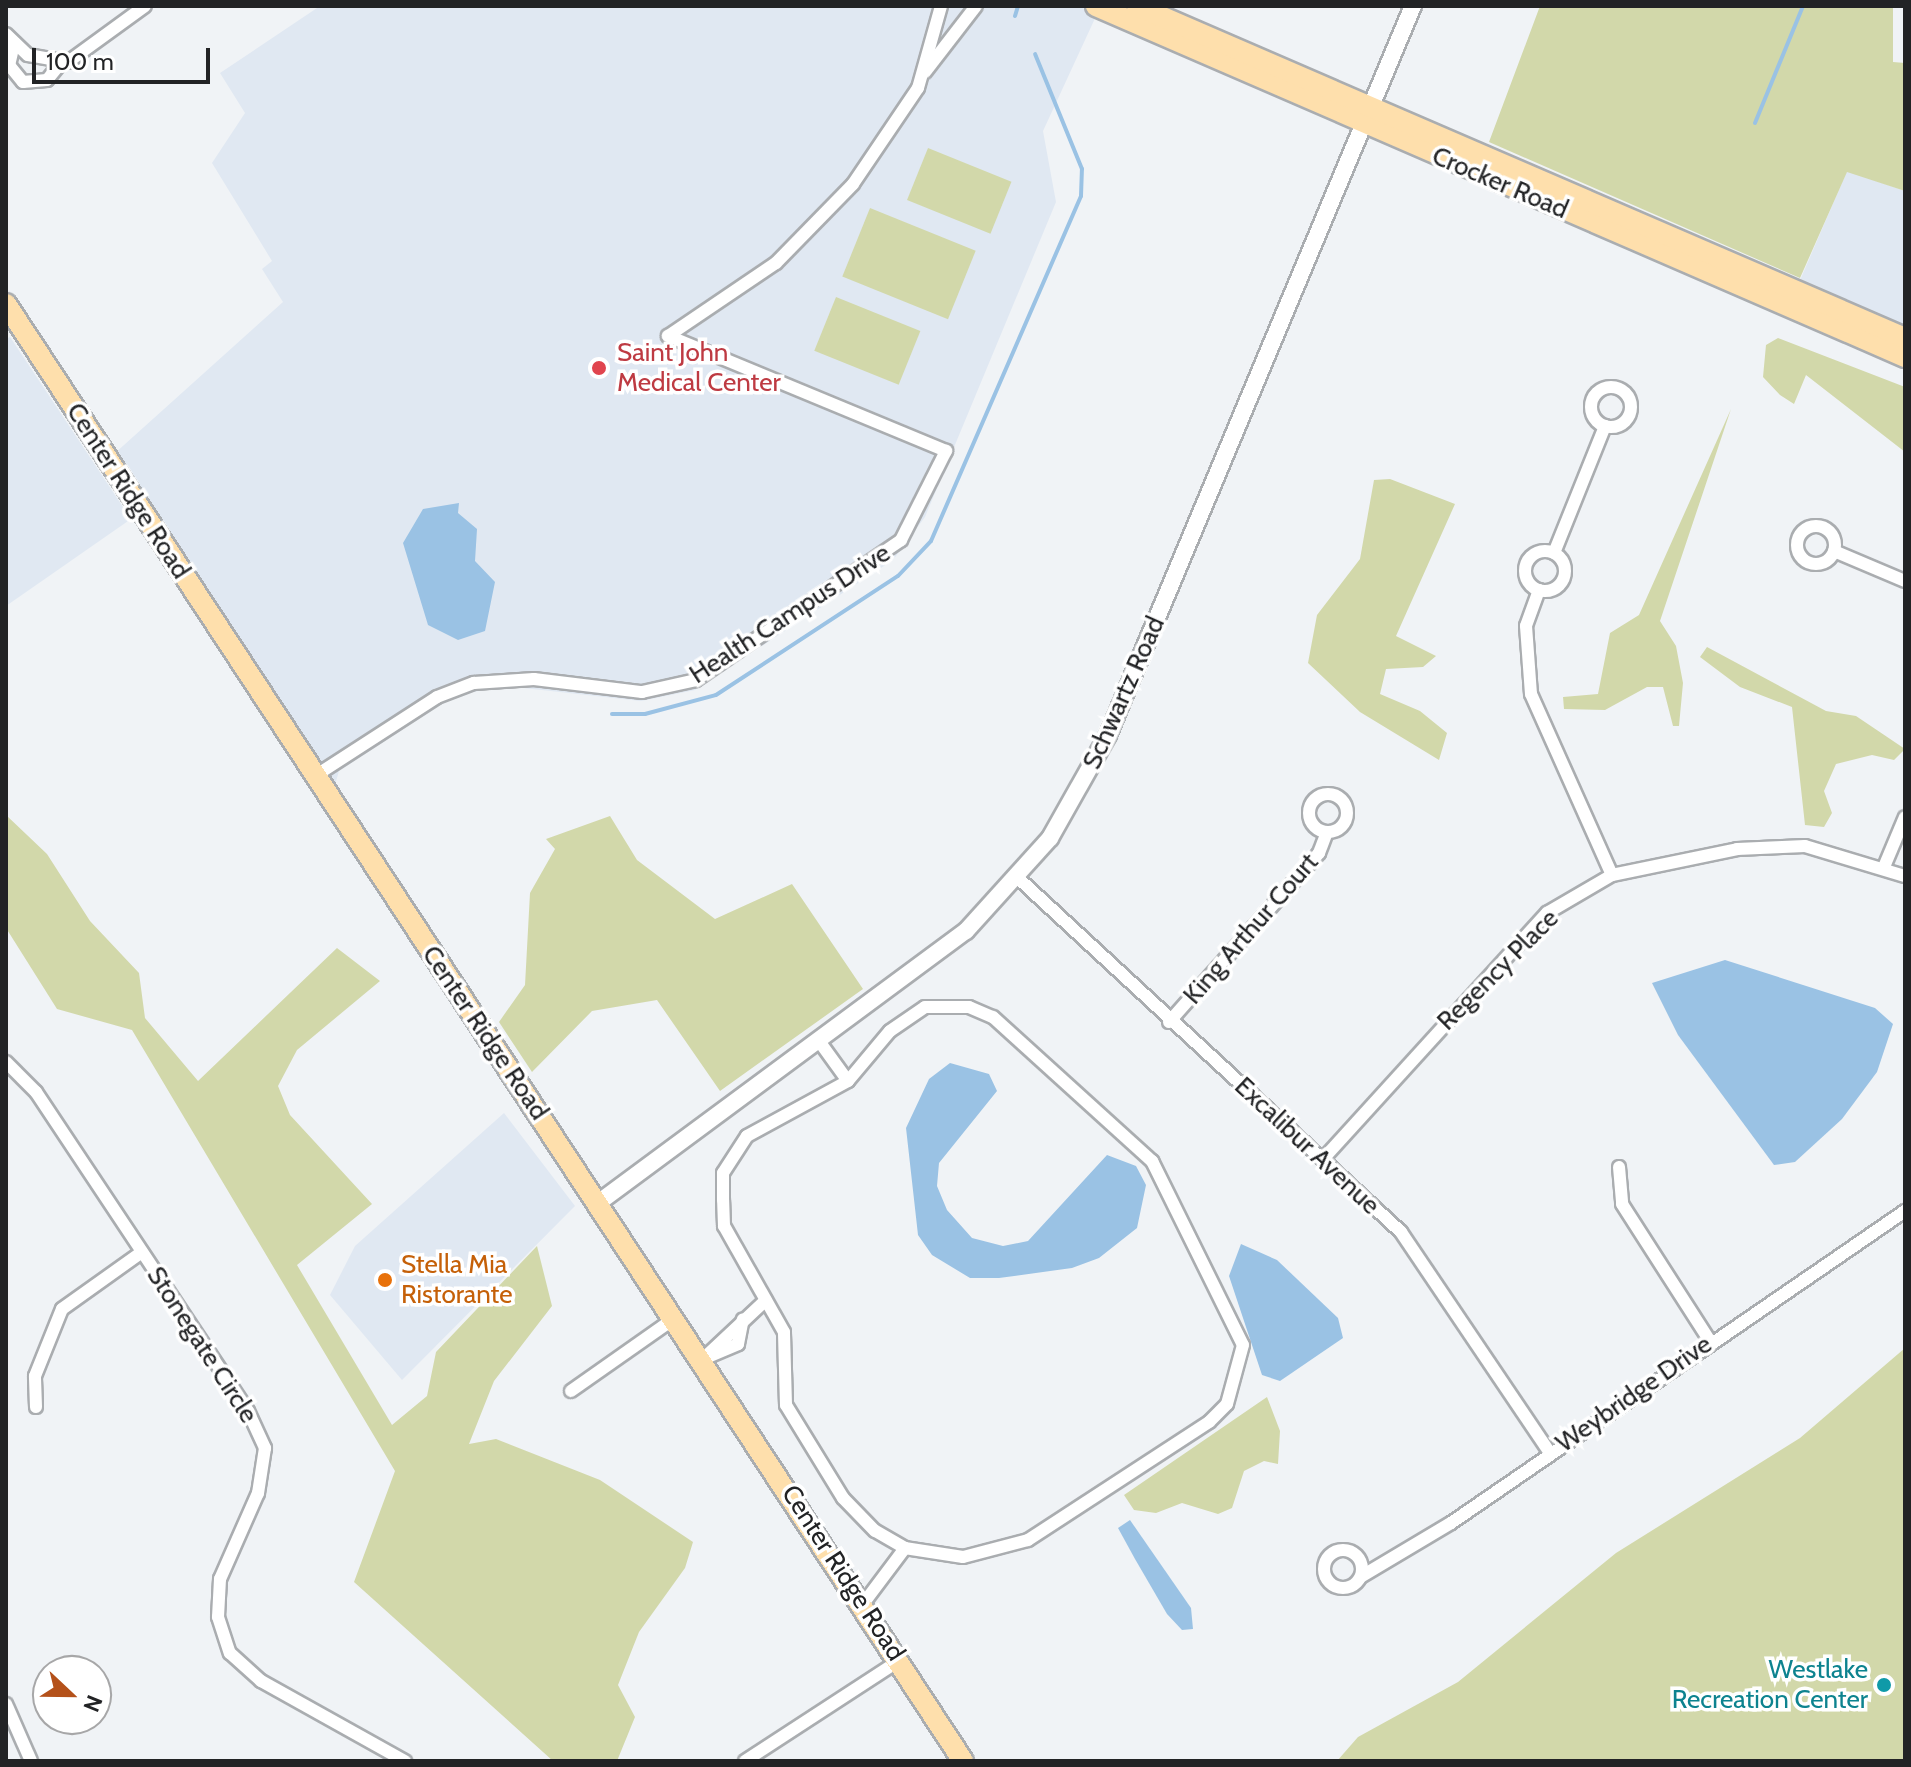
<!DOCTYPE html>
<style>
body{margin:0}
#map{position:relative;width:1911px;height:1767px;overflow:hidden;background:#f0f3f6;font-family:Cabin,sans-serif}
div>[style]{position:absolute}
.built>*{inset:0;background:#e0e8f2}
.green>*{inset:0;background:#d2d8aa;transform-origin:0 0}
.water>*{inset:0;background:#9ac2e4}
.stream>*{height:4px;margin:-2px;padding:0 2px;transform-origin:2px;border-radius:2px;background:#9ac2e4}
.roads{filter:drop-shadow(2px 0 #aaadb0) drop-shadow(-2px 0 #aaadb0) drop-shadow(0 2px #aaadb0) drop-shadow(0 -2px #aaadb0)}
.minor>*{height:12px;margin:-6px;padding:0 6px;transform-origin:6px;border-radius:6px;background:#fff}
.minor>.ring{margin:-6px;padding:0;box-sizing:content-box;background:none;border:12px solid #fff;border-radius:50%}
.tertiary>*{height:16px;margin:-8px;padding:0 8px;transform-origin:8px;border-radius:8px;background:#fff}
.primary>*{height:20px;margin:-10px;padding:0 10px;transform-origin:10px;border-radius:10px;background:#fedfac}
.dots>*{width:22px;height:22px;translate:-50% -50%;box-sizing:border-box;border:4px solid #fff;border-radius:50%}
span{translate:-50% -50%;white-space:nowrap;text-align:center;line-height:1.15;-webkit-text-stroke:7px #fff;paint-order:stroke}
.street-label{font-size:26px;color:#222325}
.health-label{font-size:26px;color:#be3a42}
.left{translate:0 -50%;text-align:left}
.food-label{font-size:26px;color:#c56008}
.culture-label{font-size:26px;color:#0d838f}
.right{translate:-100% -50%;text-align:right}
.frame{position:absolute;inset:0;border:8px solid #222325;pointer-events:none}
.north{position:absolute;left:32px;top:1655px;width:80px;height:80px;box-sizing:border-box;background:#fff;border:2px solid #a7a7a8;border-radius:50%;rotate:112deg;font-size:22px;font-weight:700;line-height:32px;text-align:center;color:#222325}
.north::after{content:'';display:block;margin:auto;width:28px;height:36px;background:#b4511a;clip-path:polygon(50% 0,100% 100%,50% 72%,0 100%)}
.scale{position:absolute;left:32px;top:48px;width:178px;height:36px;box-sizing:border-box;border:4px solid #222325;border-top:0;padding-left:10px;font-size:24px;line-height:28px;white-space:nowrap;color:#222325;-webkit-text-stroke:6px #fff;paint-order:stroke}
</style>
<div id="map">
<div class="built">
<div style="clip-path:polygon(320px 6px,1078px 6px,1097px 14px,1043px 131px,1056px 202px,925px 517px,893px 560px,695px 690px,641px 701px,505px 686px,473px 692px,443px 703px,339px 771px,334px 788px,114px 454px,283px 302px,262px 269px,272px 261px,212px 163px,245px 113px,220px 73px)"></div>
<div style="clip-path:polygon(1847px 171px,1905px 191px,1905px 330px,1798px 285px)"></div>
<div style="clip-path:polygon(10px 337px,131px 519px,6px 606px,6px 339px)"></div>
<div style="clip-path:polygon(504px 1113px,575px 1206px,402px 1380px,330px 1295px,355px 1246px)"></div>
</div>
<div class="green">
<div style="clip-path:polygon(1540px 6px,1893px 6px,1893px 62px,1905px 63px,1905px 191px,1847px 172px,1800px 278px,1489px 142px)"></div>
<div style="left:928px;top:148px;width:90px;height:56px;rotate:22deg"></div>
<div style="left:870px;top:208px;width:114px;height:74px;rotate:22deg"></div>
<div style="left:836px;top:297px;width:91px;height:58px;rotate:22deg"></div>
<div style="clip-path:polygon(1778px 338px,1905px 387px,1905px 452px,1806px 375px,1794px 404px,1780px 395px,1763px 377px,1766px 345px)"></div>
<div style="clip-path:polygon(1731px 409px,1660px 621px,1676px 646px,1683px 683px,1679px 726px,1673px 726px,1663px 687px,1647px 687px,1605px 710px,1564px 709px,1563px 697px,1598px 694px,1610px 633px,1639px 615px)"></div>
<div style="clip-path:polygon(1390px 479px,1455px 504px,1396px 636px,1436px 656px,1423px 667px,1386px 669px,1380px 694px,1420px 711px,1447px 733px,1439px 760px,1360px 712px,1308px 663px,1317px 615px,1360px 559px,1374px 480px)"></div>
<div style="clip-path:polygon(1707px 647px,1826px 711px,1856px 716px,1905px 749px,1894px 760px,1872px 755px,1836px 764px,1824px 791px,1832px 813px,1824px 827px,1805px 825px,1792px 707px,1740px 687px,1700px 657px)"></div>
<div style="clip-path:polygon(6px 815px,47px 854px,90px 921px,139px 973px,145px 1018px,198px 1081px,337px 948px,380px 981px,297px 1050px,278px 1086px,290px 1115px,372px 1204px,297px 1265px,392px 1425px,427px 1396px,436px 1352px,537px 1246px,552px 1306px,494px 1381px,469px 1444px,496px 1439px,600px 1480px,693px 1542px,685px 1568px,639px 1632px,618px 1685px,635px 1717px,617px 1761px,553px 1761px,354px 1582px,395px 1471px,132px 1030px,57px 1009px,6px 928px)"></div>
<div style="clip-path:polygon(610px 816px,637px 860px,715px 919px,792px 884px,863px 989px,720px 1091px,657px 1000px,592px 1011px,532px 1072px,499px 1022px,525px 985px,530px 893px,555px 849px,546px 839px)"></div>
<div style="clip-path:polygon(1905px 1348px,1905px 1761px,1337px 1761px,1358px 1737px,1458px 1682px,1616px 1553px,1800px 1438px)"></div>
<div style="clip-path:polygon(1267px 1397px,1280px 1431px,1278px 1464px,1264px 1461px,1244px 1471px,1232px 1508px,1218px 1514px,1182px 1503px,1156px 1513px,1134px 1510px,1124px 1495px)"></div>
</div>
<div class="water">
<div style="clip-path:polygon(459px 503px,458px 513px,477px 529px,475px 561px,495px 582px,485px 631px,458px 640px,428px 625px,403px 543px,423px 509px)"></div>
<div style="clip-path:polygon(1725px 960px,1875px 1008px,1893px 1024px,1877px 1072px,1842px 1119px,1795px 1162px,1774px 1165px,1678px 1035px,1652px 983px)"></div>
<div style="clip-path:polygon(950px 1063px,989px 1074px,997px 1091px,939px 1163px,937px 1186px,947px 1210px,972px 1238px,1003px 1246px,1028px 1241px,1107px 1155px,1136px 1166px,1146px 1185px,1137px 1228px,1099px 1258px,1072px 1268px,999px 1278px,970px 1278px,932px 1255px,918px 1235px,906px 1128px,929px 1079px)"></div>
<div style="clip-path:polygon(1241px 1244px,1277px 1260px,1338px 1318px,1343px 1338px,1280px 1381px,1262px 1375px,1229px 1276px)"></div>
<div style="clip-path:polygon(1130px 1520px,1191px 1608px,1193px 1629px,1182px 1630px,1167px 1614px,1135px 1559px,1118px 1528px)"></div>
</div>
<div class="stream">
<div style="left:1015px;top:16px;width:10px;rotate:-73deg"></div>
<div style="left:1755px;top:123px;width:126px;rotate:-67.7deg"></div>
<div style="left:612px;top:714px;width:33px"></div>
<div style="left:645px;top:714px;width:73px;rotate:-15deg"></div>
<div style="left:716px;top:695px;width:217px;rotate:-33.2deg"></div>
<div style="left:898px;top:576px;width:48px;rotate:-46.7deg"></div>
<div style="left:931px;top:541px;width:376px;rotate:-66.5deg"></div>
<div style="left:1081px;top:196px;width:27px;rotate:-88deg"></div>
<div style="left:1082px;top:169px;width:124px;rotate:-112.2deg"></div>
</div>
<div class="roads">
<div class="minor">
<div style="left:6px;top:34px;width:30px;rotate:44deg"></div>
<div style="left:28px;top:55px;width:41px;rotate:9.9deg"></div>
<div style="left:68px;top:62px;width:95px;rotate:-36deg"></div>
<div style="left:14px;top:44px;width:22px;rotate:103deg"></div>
<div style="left:9px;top:65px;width:22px;rotate:51deg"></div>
<div style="left:23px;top:82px;width:24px;rotate:-5deg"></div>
<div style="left:47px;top:80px;width:22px;rotate:-51deg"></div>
<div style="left:925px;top:72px;width:83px;rotate:-52.3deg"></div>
<div style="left:668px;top:336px;width:130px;rotate:-34.1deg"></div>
<div style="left:776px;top:263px;width:110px;rotate:-45.7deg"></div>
<div style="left:853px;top:184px;width:116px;rotate:-55.9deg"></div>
<div style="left:918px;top:88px;width:85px;rotate:-74.3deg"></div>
<div class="ring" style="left:1591px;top:387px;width:28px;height:28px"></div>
<div class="ring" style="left:1797px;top:526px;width:26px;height:26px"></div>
<div class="ring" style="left:1525px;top:551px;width:28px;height:28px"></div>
<div style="left:1834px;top:551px;width:77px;rotate:22.9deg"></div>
<div style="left:1554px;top:553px;width:137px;rotate:-68.1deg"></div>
<div style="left:1539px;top:590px;width:38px;rotate:110deg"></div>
<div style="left:1526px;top:626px;width:68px;rotate:85.8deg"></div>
<div style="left:1531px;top:694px;width:198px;rotate:65.9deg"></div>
<div style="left:315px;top:776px;width:145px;rotate:-32.9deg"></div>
<div style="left:437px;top:697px;width:40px;rotate:-21deg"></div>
<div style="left:474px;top:683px;width:60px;rotate:-3.8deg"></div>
<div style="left:534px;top:679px;width:109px;rotate:6.9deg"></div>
<div style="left:642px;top:692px;width:55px;rotate:-12.5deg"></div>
<div style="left:696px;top:680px;width:248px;rotate:-34.3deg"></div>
<div style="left:901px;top:540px;width:100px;rotate:-63.2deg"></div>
<div style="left:946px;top:451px;width:301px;rotate:-157.5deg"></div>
<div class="ring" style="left:1309px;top:794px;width:26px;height:26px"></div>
<div style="left:1884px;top:867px;width:54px;rotate:-67.2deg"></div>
<div style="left:1018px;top:878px;width:522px;rotate:42.75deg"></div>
<div style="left:1401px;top:1232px;width:267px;rotate:56deg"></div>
<div style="left:925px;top:1007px;width:44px"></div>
<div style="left:969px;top:1007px;width:26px;rotate:23deg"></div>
<div style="left:993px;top:1017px;width:215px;rotate:42.2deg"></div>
<div style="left:1152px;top:1161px;width:205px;rotate:63.7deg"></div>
<div style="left:1243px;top:1345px;width:61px;rotate:105.2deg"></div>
<div style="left:1227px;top:1404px;width:25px;rotate:135deg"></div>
<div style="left:1209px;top:1422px;width:216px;rotate:146.9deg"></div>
<div style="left:1028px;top:1540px;width:67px;rotate:165.3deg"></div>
<div style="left:963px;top:1557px;width:59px;rotate:-171.2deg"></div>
<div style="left:905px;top:1548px;width:34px;rotate:-150deg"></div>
<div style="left:875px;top:1531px;width:46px;rotate:-134.1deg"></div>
<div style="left:843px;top:1498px;width:109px;rotate:-121.5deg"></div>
<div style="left:786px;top:1405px;width:73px;rotate:-91.6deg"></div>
<div style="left:784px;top:1332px;width:122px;rotate:-119.5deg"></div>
<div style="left:724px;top:1226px;width:26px;rotate:-92deg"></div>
<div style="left:723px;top:1200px;width:27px;rotate:-90deg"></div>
<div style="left:723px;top:1173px;width:44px;rotate:-57deg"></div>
<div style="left:747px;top:1136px;width:115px;rotate:-28.6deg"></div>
<div style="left:848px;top:1081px;width:65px;rotate:-50deg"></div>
<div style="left:890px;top:1031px;width:42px;rotate:-34.4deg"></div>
<div style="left:1169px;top:1022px;width:226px;rotate:-48.4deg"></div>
<div style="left:1319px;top:853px;width:22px;rotate:-69deg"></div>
<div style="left:819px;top:1041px;width:49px;rotate:54.1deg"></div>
<div style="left:6px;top:1062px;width:42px;rotate:45deg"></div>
<div style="left:36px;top:1092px;width:383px;rotate:56.4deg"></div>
<div style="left:248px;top:1411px;width:41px;rotate:65.3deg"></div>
<div style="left:265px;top:1448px;width:46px;rotate:98.8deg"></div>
<div style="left:258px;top:1493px;width:94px;rotate:113.8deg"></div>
<div style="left:220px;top:1579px;width:38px;rotate:93deg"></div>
<div style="left:218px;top:1617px;width:38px;rotate:72deg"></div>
<div style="left:230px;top:1653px;width:42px;rotate:42.1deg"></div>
<div style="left:261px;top:1681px;width:165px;rotate:29.1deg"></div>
<div style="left:1323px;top:1159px;width:333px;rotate:-47.7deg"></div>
<div style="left:1547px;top:913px;width:75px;rotate:-30.3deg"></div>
<div style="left:1612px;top:875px;width:128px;rotate:-11.7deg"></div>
<div style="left:1737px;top:849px;width:68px;rotate:-2.5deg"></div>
<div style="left:1805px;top:846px;width:104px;rotate:16.7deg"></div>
<div style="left:1619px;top:1167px;width:37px;rotate:85deg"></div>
<div style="left:1622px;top:1204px;width:163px;rotate:57.3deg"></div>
<div style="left:703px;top:1359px;width:86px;rotate:-43.1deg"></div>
<div style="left:703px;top:1359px;width:38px;rotate:-23deg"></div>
<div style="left:738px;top:1344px;width:25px;rotate:-79deg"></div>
<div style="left:571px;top:1391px;width:127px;rotate:-35.1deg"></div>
<div style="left:36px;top:1407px;width:31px;rotate:-92deg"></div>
<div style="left:35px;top:1376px;width:72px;rotate:-68.1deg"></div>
<div style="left:62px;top:1309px;width:98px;rotate:-35.5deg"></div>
<div class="ring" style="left:1324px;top:1550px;width:26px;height:26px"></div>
<div style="left:1362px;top:1576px;width:104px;rotate:-30.8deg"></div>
<div style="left:1451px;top:1523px;width:551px;rotate:-34.5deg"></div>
<div style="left:863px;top:1604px;width:70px;rotate:-53.1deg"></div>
<div style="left:6px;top:1704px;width:62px;rotate:66.3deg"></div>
<div style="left:745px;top:1761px;width:185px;rotate:-33.1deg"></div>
</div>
<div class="tertiary">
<div style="left:598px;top:1203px;width:458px;rotate:-36.5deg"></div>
<div style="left:966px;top:931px;width:125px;rotate:-47.9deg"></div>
<div style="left:1050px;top:838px;width:118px;rotate:-60.6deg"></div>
<div style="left:1108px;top:735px;width:790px;rotate:-67.3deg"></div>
</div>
<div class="primary">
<div style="left:1096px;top:6px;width:882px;rotate:23.45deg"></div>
<div style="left:1137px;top:6px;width:837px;rotate:23.38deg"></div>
<div style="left:6px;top:304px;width:1743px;rotate:56.7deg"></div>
</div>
</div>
<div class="dots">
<div style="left:599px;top:368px;background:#e0444e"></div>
<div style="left:385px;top:1280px;background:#e8710a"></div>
<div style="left:1884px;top:1685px;background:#0f9aa8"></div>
</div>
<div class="street-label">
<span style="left:1500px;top:183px;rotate:23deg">Crocker Road</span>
<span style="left:128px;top:491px;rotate:57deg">Center Ridge Road</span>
<span style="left:790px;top:614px;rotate:-33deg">Health Campus Drive</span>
<span style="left:1124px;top:693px;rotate:-66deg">Schwartz Road</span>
<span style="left:1251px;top:929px;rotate:-49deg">King Arthur Court</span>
<span style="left:1498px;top:970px;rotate:-45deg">Regency Place</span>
<span style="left:485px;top:1033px;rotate:56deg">Center Ridge Road</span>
<span style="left:1307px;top:1146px;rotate:43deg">Excalibur Avenue</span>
<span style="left:202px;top:1345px;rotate:57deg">Stonegate Circle</span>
<span style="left:1634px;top:1394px;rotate:-35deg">Weybridge Drive</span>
<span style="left:843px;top:1573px;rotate:57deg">Center Ridge Road</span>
</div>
<div class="health-label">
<span class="left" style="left:617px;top:368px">Saint John<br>Medical Center</span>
</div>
<div class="food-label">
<span class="left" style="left:401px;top:1280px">Stella Mia<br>Ristorante</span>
</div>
<div class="culture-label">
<span class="right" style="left:1868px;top:1685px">Westlake<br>Recreation Center</span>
</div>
<div class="frame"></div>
<div class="north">N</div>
<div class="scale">100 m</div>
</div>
